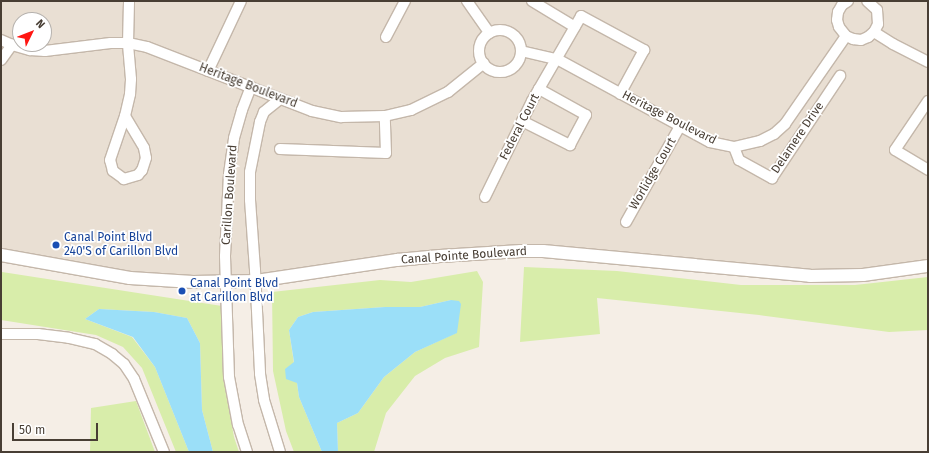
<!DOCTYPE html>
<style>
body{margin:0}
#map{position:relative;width:929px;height:453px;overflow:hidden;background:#f5eee6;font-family:"Fira Sans",sans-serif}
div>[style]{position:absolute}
.residential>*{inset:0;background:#e9dfd3}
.green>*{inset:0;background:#d8edaa}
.water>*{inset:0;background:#9bdff8}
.roads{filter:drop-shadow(1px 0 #c4b7aa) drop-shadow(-1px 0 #c4b7aa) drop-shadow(0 1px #c4b7aa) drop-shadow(0 -1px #c4b7aa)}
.minor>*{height:10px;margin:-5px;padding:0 5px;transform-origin:5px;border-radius:5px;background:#fff}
.minor>.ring{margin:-5px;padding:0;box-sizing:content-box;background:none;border:10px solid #fff;border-radius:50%}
.tertiary>*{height:12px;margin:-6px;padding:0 6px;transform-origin:6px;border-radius:6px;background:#fff}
.dots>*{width:11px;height:11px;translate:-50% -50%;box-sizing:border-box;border:2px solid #fff;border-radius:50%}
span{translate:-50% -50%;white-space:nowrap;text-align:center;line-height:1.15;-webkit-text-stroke:3.5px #fff;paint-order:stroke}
.street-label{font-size:12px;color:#483e34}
.transit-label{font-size:12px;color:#164399}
.left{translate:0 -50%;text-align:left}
.frame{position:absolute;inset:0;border:2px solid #483e34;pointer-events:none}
.north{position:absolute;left:12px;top:12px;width:40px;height:40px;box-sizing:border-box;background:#fff;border:1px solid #b6b2ae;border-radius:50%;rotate:47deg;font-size:11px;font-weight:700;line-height:16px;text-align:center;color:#483e34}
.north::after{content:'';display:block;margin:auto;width:14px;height:18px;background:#ff1612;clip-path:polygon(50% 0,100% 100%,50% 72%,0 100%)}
.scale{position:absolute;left:12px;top:423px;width:86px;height:18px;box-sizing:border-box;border:2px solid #483e34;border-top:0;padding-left:5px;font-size:12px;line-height:14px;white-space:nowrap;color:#483e34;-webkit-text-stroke:3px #fff;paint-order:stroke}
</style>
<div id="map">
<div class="residential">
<div style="clip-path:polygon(evenodd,1px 1px,928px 1px,928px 266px,863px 275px,543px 251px,193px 282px,1px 255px,1px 1px,20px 20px,44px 20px,44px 44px,20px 44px,20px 20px)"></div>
</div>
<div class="green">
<div style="clip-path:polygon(524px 267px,617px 271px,741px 285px,855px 285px,928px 277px,928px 330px,889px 332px,759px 315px,597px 298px,600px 334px,520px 342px)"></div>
<div style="clip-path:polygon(477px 271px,483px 282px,479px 347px,445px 358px,415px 376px,386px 413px,374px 452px,338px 452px,337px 423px,358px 413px,384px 377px,415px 352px,456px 333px,451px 300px,420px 307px,385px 307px,313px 312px,298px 317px,289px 330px,299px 397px,322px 452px,294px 452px,286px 431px,273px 371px,272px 292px,380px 280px,411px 282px)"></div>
<div style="clip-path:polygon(2px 272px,222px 306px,224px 380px,234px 437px,239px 452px,213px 452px,202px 410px,200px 343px,187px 318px,154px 312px,99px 309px,85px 319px,132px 337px,155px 367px,189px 452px,176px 452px,142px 368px,123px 347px,96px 335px,1px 320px)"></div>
<div style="clip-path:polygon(136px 401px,155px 452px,90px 452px,91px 408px)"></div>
</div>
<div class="water">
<div style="clip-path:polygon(451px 300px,459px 301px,461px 304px,457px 333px,415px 352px,384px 377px,358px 413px,337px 423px,338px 452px,322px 452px,299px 397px,297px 383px,286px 379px,285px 369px,294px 362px,289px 330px,298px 317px,313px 312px,385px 307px,420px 307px)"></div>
<div style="clip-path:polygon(99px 309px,154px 312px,187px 318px,200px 343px,202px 410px,213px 452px,189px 452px,155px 367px,133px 337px,85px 319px)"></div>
</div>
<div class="roads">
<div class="minor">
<div style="left:467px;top:1px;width:39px;rotate:55deg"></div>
<div style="left:532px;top:1px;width:50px;rotate:31.2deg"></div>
<div style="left:848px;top:1px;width:7px;rotate:146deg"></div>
<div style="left:842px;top:5px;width:8px;rotate:120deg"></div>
<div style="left:838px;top:12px;width:8px;rotate:97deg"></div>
<div style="left:837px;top:20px;width:7px;rotate:74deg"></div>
<div style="left:839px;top:27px;width:11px;rotate:52deg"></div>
<div style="left:846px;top:36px;width:8px;rotate:23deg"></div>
<div style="left:853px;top:39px;width:8px;rotate:7deg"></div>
<div style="left:861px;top:40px;width:8px;rotate:-23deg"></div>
<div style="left:868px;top:37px;width:8px;rotate:-40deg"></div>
<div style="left:874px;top:32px;width:9px;rotate:-63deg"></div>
<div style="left:878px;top:24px;width:14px;rotate:-94deg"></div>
<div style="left:877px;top:10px;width:13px;rotate:-138deg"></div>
<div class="ring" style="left:479px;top:30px;width:32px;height:32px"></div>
<div style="left:874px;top:32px;width:22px;rotate:32deg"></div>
<div style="left:893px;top:44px;width:39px;rotate:27deg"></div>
<div style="left:386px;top:37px;width:41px;rotate:-62.2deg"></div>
<div style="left:1px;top:40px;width:12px;rotate:24deg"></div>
<div style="left:12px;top:45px;width:19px;rotate:16deg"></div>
<div style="left:30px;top:50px;width:15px;rotate:4deg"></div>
<div style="left:45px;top:51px;width:66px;rotate:-6.9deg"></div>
<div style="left:111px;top:43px;width:17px"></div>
<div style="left:128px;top:43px;width:19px;rotate:12deg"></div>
<div style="left:147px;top:47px;width:177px;rotate:21.2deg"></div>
<div style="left:312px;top:111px;width:30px;rotate:12deg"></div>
<div style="left:341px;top:117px;width:44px;rotate:-1.3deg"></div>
<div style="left:385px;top:116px;width:27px;rotate:-13deg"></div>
<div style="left:411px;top:110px;width:41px;rotate:-25.9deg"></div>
<div style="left:448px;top:92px;width:46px;rotate:-38.9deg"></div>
<div style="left:521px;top:51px;width:37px;rotate:13deg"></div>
<div style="left:557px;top:59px;width:174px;rotate:28.5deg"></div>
<div style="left:710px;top:142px;width:25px;rotate:12deg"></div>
<div style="left:734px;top:147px;width:27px;rotate:-13deg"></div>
<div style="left:760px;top:141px;width:16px;rotate:-27deg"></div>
<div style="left:774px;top:134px;width:15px;rotate:-42deg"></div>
<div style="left:785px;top:124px;width:107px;rotate:-55.3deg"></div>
<div style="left:1px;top:60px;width:19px;rotate:-54deg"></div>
<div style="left:208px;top:71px;width:77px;rotate:-64.8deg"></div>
<div style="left:280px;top:99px;width:21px;rotate:141deg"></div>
<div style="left:264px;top:112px;width:11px;rotate:112deg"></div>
<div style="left:260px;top:122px;width:51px;rotate:101.3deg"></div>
<div style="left:250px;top:172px;width:28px;rotate:90deg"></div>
<div style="left:250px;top:200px;width:70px;rotate:85.9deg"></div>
<div style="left:255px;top:270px;width:104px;rotate:87.2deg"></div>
<div style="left:260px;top:374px;width:26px;rotate:81deg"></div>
<div style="left:264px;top:400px;width:54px;rotate:72.9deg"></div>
<div style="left:928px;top:101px;width:59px;rotate:124deg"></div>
<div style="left:895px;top:150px;width:39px;rotate:31deg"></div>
<div style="left:125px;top:116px;width:37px;rotate:59deg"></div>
<div style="left:144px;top:148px;width:10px;rotate:79deg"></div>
<div style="left:146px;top:158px;width:13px;rotate:108deg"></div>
<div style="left:142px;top:170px;width:6px;rotate:129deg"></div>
<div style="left:138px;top:175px;width:15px;rotate:164deg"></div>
<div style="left:124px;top:179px;width:14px;rotate:-144deg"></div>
<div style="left:113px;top:171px;width:11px;rotate:-105deg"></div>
<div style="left:110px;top:160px;width:46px;rotate:-71.2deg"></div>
<div style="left:125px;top:116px;width:23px;rotate:-77deg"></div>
<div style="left:130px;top:94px;width:15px;rotate:-86deg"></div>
<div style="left:131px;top:79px;width:36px;rotate:-95deg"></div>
<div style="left:128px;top:43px;width:42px;rotate:-88.6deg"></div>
<div style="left:522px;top:121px;width:54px;rotate:26.6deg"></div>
<div style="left:570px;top:145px;width:34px;rotate:-62deg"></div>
<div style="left:586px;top:115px;width:54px;rotate:-151deg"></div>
<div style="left:734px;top:147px;width:14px;rotate:69deg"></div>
<div style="left:739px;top:160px;width:38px;rotate:29deg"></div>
<div style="left:772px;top:178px;width:123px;rotate:-56.3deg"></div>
<div style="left:280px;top:149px;width:106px;rotate:2.2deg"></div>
<div style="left:386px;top:153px;width:37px;rotate:-92deg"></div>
<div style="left:485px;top:197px;width:107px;rotate:-63.9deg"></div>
<div style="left:532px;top:101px;width:98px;rotate:-60deg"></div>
<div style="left:581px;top:16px;width:72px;rotate:28.4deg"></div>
<div style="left:644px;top:50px;width:50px;rotate:118.6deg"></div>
<div style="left:626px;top:222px;width:110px;rotate:-60.6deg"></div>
<div style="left:1px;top:334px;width:37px"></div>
<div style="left:38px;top:334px;width:31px;rotate:7deg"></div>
<div style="left:69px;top:338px;width:27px;rotate:13deg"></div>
<div style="left:95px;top:344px;width:20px;rotate:30deg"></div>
<div style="left:112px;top:354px;width:16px;rotate:40deg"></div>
<div style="left:124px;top:364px;width:18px;rotate:56deg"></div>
<div style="left:134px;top:379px;width:79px;rotate:67.7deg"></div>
<div style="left:247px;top:452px;width:28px;rotate:-108deg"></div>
<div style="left:238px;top:425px;width:49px;rotate:-100.6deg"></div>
<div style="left:229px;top:377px;width:121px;rotate:-91.9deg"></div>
<div style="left:225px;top:256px;width:82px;rotate:-87.2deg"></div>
<div style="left:229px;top:174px;width:36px;rotate:-82deg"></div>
<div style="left:234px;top:138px;width:29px;rotate:-74deg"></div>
<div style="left:242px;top:110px;width:25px;rotate:-69deg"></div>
</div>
<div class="tertiary">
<div style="left:1px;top:255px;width:131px;rotate:10.1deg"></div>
<div style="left:130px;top:278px;width:63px;rotate:3.6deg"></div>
<div style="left:193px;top:282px;width:63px;rotate:-0.9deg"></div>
<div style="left:256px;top:281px;width:143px;rotate:-8.5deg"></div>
<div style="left:397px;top:260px;width:43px;rotate:-5.3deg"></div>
<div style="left:440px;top:256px;width:81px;rotate:-3.5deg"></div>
<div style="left:521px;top:251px;width:22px"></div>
<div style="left:543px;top:251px;width:268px;rotate:5.3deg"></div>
<div style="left:810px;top:276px;width:53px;rotate:-1.1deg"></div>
<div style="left:863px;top:275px;width:66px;rotate:-7.9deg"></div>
</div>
</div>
<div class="dots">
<div style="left:56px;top:245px;background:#1a4fb4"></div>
<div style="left:182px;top:291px;background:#1a4fb4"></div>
</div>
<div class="street-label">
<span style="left:248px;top:86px;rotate:21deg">Heritage Boulevard</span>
<span style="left:669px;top:118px;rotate:27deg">Heritage Boulevard</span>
<span style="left:520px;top:127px;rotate:-63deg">Federal Court</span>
<span style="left:798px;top:138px;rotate:-56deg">Delamere Drive</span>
<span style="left:653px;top:174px;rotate:-60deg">Worlidge Court</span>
<span style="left:230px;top:195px;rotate:-86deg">Carillon Boulevard</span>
<span style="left:464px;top:256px;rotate:-4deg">Canal Pointe Boulevard</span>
</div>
<div class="transit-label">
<span class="left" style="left:64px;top:245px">Canal Point Blvd<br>240'S of Carillon Blvd</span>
<span class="left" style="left:190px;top:291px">Canal Point Blvd<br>at Carillon Blvd</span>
</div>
<div class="frame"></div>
<div class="north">N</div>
<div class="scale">50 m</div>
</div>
